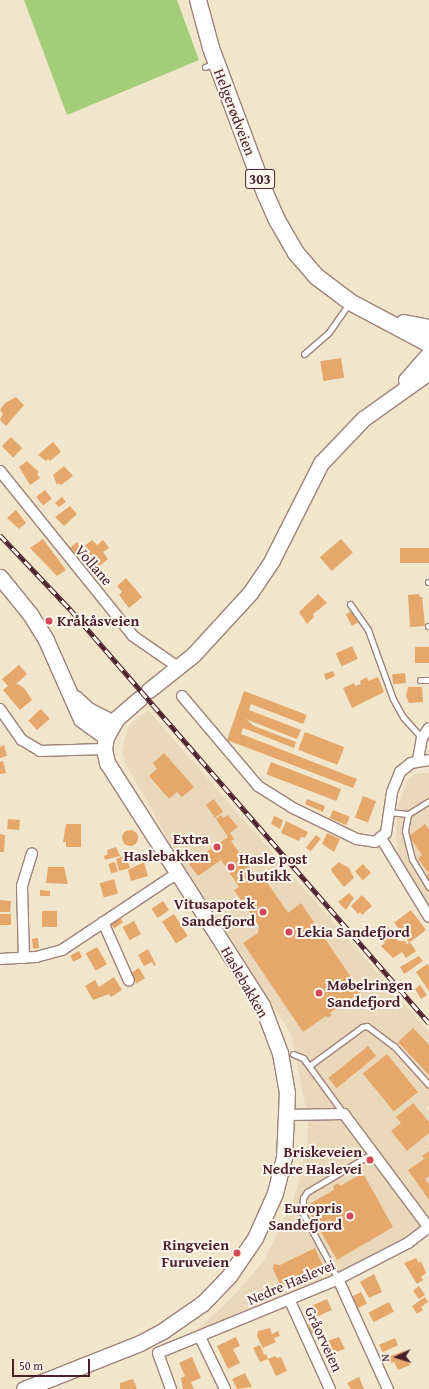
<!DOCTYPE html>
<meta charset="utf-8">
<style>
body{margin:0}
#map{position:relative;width:429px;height:1389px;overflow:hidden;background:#f1e6cb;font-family:"Gentium Book Plus",serif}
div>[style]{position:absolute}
.built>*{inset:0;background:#ead8ba}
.green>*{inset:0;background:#a3cd79}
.building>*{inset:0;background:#e5a86a;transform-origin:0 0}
.round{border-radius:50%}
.roads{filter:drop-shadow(1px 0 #9e827b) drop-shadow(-1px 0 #9e827b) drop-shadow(0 1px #9e827b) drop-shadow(0 -1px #9e827b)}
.lane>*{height:5px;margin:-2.5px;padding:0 2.5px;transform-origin:2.5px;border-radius:2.5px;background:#fff}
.street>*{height:10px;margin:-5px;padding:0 5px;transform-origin:5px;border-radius:5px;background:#fff}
.secondary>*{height:15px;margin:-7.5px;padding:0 7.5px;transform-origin:7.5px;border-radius:7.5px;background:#fff}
.primary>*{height:16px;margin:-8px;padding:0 8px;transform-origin:8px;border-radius:8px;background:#fff}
.rail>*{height:4.5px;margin-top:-2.25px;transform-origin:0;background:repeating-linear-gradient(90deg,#fbf7ec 0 9px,#4a1f2b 0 18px);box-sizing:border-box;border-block:1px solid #4a1f2b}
.dots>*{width:11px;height:11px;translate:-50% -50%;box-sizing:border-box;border:2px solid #fbf7ec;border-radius:50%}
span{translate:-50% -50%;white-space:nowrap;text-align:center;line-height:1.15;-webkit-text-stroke:4px #fbf7ec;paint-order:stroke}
.shield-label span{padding:1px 3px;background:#fbf7ec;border:1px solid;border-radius:3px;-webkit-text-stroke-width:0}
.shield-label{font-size:14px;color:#4a1f2b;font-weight:700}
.street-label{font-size:15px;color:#4a1f2b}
.poi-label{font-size:15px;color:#4a1f2b;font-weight:700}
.left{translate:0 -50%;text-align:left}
.right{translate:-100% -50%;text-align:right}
.north{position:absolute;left:377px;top:1337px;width:40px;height:40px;-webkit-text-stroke:3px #fbf7ec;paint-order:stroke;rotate:266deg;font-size:11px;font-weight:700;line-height:16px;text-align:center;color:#4a1f2b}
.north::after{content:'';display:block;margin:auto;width:14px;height:18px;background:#4a1f2b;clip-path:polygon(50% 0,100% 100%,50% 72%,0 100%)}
.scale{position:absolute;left:12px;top:1359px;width:78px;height:18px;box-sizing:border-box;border:2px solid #4a1f2b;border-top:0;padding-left:5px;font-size:12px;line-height:14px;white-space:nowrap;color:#4a1f2b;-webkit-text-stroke:3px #fbf7ec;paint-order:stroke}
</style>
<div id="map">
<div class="built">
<div style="clip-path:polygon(148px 710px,429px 1032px,429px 1105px,426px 1108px,429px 1112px,429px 1224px,409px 1240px,299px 1296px,201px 1334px,196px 1331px,234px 1296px,265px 1259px,295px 1196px,307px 1145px,308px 1119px,291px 1034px,175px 851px,125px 763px,122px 751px,128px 726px)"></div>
<div style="clip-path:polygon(429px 773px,429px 909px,398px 854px,396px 829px,399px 803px,408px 779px,415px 774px)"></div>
</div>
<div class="green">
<div style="clip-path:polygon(24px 0,177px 0,199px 60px,67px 115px)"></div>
</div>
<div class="building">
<div style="left:341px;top:358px;width:20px;height:21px;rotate:81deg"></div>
<div style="clip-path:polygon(16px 397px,24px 405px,6px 426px,0 420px,3px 414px,0 410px,5px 403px)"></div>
<div style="left:11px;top:437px;width:16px;height:13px;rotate:45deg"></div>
<div style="clip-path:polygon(53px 442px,61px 452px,50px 461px,48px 459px,46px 461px,38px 455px)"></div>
<div style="clip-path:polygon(27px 461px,39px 472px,37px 474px,40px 478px,30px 485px,19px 467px)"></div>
<div style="clip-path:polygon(64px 466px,73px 476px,61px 485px,59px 483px,57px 485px,53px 475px)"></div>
<div style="left:45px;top:490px;width:11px;height:11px;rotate:52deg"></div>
<div style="left:62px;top:497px;width:6px;height:9px;rotate:51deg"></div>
<div style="clip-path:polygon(70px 506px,77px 514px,64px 526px,55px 517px)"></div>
<div style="clip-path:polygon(16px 510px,26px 523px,19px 529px,7px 518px)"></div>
<div style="clip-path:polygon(43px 539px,66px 570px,57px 576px,30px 548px)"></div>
<div style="left:341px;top:539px;width:18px;height:28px;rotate:49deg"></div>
<div style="clip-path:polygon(92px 540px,97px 545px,103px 540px,109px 548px,103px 552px,108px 559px,97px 568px,85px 551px,78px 557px,70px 548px,77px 542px,82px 548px)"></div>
<div style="left:429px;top:548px;width:15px;height:29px;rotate:90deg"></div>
<div style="clip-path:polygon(126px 578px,142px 597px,129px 608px,119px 595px,122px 592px,117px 586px)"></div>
<div style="clip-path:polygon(318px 594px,327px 603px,313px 614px,314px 617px,307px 624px,299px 612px)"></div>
<div style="clip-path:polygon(419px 594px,420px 597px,422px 597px,425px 626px,410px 627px,408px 595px)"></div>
<div style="left:352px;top:611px;width:13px;height:7px;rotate:63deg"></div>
<div style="left:352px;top:646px;width:14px;height:18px;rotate:65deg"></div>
<div style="left:429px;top:647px;width:16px;height:14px;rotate:90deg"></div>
<div style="clip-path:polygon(19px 665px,27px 674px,15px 685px,18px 684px,25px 689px,32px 700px,20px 710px,3px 690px,8px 686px,2px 679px)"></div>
<div style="clip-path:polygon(333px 671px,335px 676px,326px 680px,324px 674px)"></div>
<div style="left:405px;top:673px;width:10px;height:13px;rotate:84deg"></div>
<div style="clip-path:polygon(367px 677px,368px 681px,378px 677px,384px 692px,352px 708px,343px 688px,354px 683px,355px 686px,361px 684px,360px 681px)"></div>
<div style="clip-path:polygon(408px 687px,422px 687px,423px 702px,409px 703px,406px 696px)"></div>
<div style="clip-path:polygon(244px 691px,307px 715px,303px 724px,251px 704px,249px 710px,301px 730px,297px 739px,246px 719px,254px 726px,296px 742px,294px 748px,243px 728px,241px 734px,357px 779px,353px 788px,227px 740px)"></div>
<div style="left:41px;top:709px;width:13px;height:17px;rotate:48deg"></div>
<div style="left:305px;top:732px;width:42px;height:19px;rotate:21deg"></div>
<div style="clip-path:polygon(4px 745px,7px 756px,0 758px,0 747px)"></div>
<div style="clip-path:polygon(164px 753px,194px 787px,182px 797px,177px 792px,169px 799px,149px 776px,157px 769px,153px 763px)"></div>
<div style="clip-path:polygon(3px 761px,6px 773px,0 774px,0 762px)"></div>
<div style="left:271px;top:762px;width:75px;height:13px;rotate:21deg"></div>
<div style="left:363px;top:796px;width:14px;height:23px;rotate:21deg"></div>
<div style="left:214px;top:799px;width:16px;height:10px;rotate:55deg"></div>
<div style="clip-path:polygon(307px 799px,325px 806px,323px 812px,305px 804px)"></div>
<div style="left:333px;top:810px;width:18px;height:9px;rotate:22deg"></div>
<div style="clip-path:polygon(221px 815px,223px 818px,228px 815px,238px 827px,230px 833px,234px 839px,231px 841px,255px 876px,260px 872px,288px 913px,301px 903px,361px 992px,330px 1013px,332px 1015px,327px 1018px,326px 1016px,303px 1032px,243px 943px,258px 933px,259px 926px,234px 890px,239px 887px,221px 860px,198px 876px,189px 864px,228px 837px,216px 819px)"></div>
<div style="clip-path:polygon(274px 816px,283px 820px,280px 829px,271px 824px)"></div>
<div style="left:8px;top:819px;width:12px;height:10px;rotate:5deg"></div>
<div style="clip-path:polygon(286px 821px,308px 832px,305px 838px,301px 837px,299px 841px,281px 833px)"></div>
<div style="clip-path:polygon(66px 824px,81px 824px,81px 847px,66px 847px,66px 842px,63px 842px)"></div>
<div style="clip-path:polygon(425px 824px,429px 830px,429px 881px,425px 876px,429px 874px,418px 858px,422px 855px,409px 836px)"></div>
<div class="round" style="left:122px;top:830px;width:16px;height:16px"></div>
<div style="clip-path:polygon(327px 833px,340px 839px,334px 852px,322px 844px)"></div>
<div style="clip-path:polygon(0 834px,5px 835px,4px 852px,0 852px)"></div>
<div style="left:316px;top:835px;width:6px;height:16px;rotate:39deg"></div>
<div style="clip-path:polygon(116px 847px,120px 856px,105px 860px,104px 856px,108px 854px,107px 850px)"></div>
<div style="clip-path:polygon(126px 855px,130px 868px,119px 871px,116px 859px)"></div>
<div style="left:115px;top:862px;width:10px;height:7px;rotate:73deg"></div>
<div style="clip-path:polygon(144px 862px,148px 876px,131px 881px,128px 870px)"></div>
<div style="clip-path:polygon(339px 862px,349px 868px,354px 878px,344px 887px,332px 872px,331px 869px)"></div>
<div style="left:363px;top:864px;width:12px;height:11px;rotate:48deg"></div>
<div style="clip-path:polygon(48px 867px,64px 867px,68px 884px,46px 883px)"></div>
<div style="left:114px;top:879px;width:15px;height:15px;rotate:74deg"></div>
<div style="clip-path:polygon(40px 890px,50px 891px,50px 896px,40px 896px)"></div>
<div style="clip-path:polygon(349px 893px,354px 898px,346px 910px,338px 902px)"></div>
<div style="clip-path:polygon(362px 895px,372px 906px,362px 915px,360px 912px,358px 914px,351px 906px)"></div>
<div style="clip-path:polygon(0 900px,11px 901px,10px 912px,0 912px)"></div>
<div style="left:163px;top:901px;width:11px;height:14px;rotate:56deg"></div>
<div style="left:411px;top:910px;width:25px;height:21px;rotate:53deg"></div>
<div style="left:42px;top:911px;width:15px;height:16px"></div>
<div style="left:0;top:914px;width:11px;height:11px"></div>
<div style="left:174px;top:914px;width:26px;height:14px;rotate:58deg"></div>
<div style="left:120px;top:918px;width:5px;height:11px;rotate:53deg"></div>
<div style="left:134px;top:921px;width:15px;height:13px;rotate:62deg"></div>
<div style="clip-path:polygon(388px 927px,398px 941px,405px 941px,407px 944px,410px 942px,416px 951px,406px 958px,402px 952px,393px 958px,381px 946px,385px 943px,378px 934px)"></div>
<div style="left:38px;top:938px;width:10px;height:6px;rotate:84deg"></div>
<div style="left:97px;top:947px;width:20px;height:13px;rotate:60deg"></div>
<div style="clip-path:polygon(148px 949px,156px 965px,154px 966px,152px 962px,144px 966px,138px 955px)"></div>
<div style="left:79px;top:951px;width:7px;height:10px;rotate:63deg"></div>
<div style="clip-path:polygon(419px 956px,423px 961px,404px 974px,400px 967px)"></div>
<div style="clip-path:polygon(427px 964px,429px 967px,429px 991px,416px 972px)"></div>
<div style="left:139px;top:968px;width:12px;height:10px;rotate:59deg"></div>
<div style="clip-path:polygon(114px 977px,122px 990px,111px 997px,109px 994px,93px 1000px,85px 986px,95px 980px,99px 987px)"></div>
<div style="clip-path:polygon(420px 985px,427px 995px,421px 999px,415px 989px)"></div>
<div style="clip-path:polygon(413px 1028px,429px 1045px,429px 1075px,398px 1042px)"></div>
<div style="left:368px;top:1046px;width:13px;height:51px;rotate:51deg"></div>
<div style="left:387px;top:1054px;width:49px;height:31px;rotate:51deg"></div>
<div style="clip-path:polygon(413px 1103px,429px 1122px,429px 1133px,407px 1151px,391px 1131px,401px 1123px,396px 1117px)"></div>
<div style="clip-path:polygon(429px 1151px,429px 1176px,425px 1179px,429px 1184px,429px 1200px,408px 1170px,424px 1159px,422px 1156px)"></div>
<div style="clip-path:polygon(363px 1173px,393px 1227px,337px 1260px,306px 1206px,334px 1190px,333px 1186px,338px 1183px,340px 1186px)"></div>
<div style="clip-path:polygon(315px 1248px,323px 1266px,321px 1267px,322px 1270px,306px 1278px,304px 1275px,281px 1286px,273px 1269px,274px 1264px,280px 1265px)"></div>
<div style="clip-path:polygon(416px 1258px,419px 1263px,421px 1261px,426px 1273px,421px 1277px,423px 1280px,417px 1284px,404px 1263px)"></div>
<div style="clip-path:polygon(374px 1274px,382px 1292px,369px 1298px,360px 1282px)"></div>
<div style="clip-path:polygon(419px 1286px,425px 1295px,419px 1299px,413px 1291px)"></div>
<div style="left:361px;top:1292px;width:13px;height:11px;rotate:63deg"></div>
<div style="clip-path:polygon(425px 1297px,428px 1302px,421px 1307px,423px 1310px,417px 1314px,412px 1306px)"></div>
<div style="left:327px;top:1299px;width:12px;height:19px;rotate:66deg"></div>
<div style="left:389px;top:1302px;width:11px;height:23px;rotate:63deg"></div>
<div style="clip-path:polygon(314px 1322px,320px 1330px,311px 1334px,307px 1325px)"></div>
<div style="clip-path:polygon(270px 1328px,272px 1334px,278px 1331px,280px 1336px,274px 1338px,276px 1342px,263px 1348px,257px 1336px,258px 1331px)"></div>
<div style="clip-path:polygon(236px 1337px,240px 1346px,233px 1349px,240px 1363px,228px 1369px,217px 1346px)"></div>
<div style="clip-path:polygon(339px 1337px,345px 1349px,327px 1355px,323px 1345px,324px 1342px)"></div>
<div style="left:395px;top:1338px;width:8px;height:17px;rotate:67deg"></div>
<div style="clip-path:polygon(260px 1345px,264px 1355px,258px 1358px,253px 1348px)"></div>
<div style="clip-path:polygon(404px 1351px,410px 1365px,398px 1370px,394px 1362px,390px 1363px,388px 1357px)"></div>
<div style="clip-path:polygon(266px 1354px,268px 1359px,260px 1362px,258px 1358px)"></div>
<div style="clip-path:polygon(275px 1356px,277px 1358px,281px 1357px,287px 1371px,276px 1376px,268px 1359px)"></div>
<div style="clip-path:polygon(192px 1357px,201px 1378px,191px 1382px,194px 1389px,183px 1389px,181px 1378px,185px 1376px,179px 1363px)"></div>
<div style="clip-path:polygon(245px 1373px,252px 1387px,237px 1389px,232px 1379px)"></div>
<div style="clip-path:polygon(359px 1377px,364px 1389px,351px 1389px,347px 1383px)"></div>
<div style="clip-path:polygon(133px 1379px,137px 1389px,120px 1389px,120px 1383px)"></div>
</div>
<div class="roads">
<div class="lane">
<div style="left:205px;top:67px;width:11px;rotate:-22deg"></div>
<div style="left:304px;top:354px;width:33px;rotate:-41deg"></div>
<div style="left:329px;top:332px;width:35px;rotate:-55deg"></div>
<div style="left:428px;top:582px;width:1px"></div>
<div style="left:350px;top:604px;width:32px;rotate:55deg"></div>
<div style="left:368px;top:630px;width:73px;rotate:70.1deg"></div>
<div style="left:393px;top:699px;width:21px;rotate:61deg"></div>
<div style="left:403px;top:717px;width:28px;rotate:48deg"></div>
<div style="left:428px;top:626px;width:1px"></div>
<div style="left:420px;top:680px;width:9px"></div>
<div style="left:429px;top:801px;width:25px;rotate:148deg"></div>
<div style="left:408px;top:814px;width:17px;rotate:100deg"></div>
<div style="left:405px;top:831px;width:29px;rotate:76deg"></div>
<div style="left:412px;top:859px;width:33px;rotate:59deg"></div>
<div style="left:389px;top:812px;width:19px;rotate:6deg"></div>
<div style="left:293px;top:1054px;width:11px;rotate:22deg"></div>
<div style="left:303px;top:1058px;width:69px;rotate:53.8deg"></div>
<div style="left:309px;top:1066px;width:66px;rotate:-36.3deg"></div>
<div style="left:362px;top:1027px;width:5px;rotate:-11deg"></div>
<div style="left:367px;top:1026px;width:34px;rotate:37deg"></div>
<div style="left:394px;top:1046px;width:52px;rotate:48.1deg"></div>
<div style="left:338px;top:1279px;width:76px;rotate:-118.2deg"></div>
<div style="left:302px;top:1212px;width:14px;rotate:-86deg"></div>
<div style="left:303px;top:1198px;width:7px;rotate:-56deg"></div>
<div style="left:307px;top:1192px;width:77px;rotate:-30.6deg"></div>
</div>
<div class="street">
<div style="left:0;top:471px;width:212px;rotate:51.1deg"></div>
<div style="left:133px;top:636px;width:55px;rotate:34.6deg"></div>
<div style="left:182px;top:696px;width:118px;rotate:49.8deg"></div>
<div style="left:258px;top:786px;width:39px;rotate:32deg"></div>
<div style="left:291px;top:807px;width:73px;rotate:25.9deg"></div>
<div style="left:357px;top:839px;width:18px;rotate:9deg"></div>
<div style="left:375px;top:842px;width:14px;rotate:-39deg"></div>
<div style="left:386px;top:833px;width:41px;rotate:-81.7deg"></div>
<div style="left:392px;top:792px;width:22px;rotate:-68deg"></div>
<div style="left:400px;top:772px;width:14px;rotate:-39deg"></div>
<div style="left:411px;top:763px;width:18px;rotate:-9deg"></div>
<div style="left:0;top:709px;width:38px;rotate:55deg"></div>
<div style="left:22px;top:740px;width:21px;rotate:31deg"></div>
<div style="left:40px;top:751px;width:64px;rotate:-1.8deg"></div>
<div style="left:418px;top:760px;width:22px;rotate:-80deg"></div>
<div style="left:422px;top:738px;width:12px;rotate:-55deg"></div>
<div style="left:381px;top:838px;width:92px;rotate:58.7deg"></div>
<div style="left:103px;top:922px;width:64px;rotate:66.2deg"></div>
<div style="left:24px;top:958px;width:72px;rotate:-91.6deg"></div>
<div style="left:22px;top:886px;width:34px;rotate:-73deg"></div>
<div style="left:0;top:959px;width:36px;rotate:-3deg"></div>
<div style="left:36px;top:957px;width:27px;rotate:-15deg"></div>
<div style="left:62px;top:950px;width:137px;rotate:-33.7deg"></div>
<div style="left:287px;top:1115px;width:57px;rotate:-1deg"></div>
<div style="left:344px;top:1114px;width:142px;rotate:53.3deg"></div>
<div style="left:338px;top:1279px;width:121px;rotate:65.6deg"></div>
<div style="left:290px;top:1301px;width:97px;rotate:65.6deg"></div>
<div style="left:200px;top:1337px;width:58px;rotate:64.3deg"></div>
<div style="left:171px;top:1389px;width:38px;rotate:-110deg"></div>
<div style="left:158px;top:1353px;width:195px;rotate:-22.3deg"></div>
<div style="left:338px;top:1279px;width:79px;rotate:-27.2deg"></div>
<div style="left:408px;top:1243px;width:26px;rotate:-37deg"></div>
</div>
<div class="secondary">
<div style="left:406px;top:380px;width:35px;rotate:-49deg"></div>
<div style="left:0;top:577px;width:48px;rotate:51deg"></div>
<div style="left:30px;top:614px;width:31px;rotate:58deg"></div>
<div style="left:46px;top:640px;width:86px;rotate:66.1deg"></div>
<div style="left:81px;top:719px;width:31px;rotate:36deg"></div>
<div style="left:149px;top:690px;width:56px;rotate:-38.5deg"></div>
<div style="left:193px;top:655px;width:84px;rotate:-47.4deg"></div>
<div style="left:250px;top:593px;width:40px;rotate:-56deg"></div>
<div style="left:272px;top:560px;width:109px;rotate:-63.2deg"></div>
<div style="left:321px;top:463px;width:61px;rotate:-46.3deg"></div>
<div style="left:363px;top:419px;width:81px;rotate:-35.5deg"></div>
<div style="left:75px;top:698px;width:18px;rotate:43deg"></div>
<div style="left:88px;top:710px;width:29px;rotate:27deg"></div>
<div style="left:24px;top:1389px;width:125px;rotate:-21.6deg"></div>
<div style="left:140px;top:1343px;width:27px;rotate:-28deg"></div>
<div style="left:164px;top:1330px;width:47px;rotate:-34.7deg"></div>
<div style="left:203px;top:1303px;width:37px;rotate:-46deg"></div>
<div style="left:229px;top:1276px;width:46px;rotate:-55.6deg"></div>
<div style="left:255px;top:1238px;width:49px;rotate:-66deg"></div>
<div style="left:275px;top:1193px;width:36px;rotate:-76deg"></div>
<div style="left:284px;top:1158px;width:65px;rotate:-87.4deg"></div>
<div style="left:287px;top:1093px;width:41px;rotate:-99.9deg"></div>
<div style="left:280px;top:1053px;width:51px;rotate:-110.6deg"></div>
<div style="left:262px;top:1005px;width:287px;rotate:-122.6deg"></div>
<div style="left:107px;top:763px;width:14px;rotate:-102deg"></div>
<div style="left:104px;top:749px;width:12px;rotate:-81deg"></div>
<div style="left:106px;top:737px;width:22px;rotate:-60deg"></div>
<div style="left:117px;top:718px;width:30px;rotate:-41deg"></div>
</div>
<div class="primary">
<div style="left:198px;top:0;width:50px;rotate:74.8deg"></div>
<div style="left:211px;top:48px;width:155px;rotate:69.6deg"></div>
<div style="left:265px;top:193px;width:30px;rotate:66deg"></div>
<div style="left:277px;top:220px;width:38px;rotate:60deg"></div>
<div style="left:296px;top:253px;width:32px;rotate:49deg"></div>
<div style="left:317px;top:277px;width:41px;rotate:37.1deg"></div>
<div style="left:350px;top:302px;width:89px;rotate:28deg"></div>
<div style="left:404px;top:323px;width:25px;rotate:11deg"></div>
</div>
</div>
<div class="rail">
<div style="left:0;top:535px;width:102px;rotate:46.6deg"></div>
<div style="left:70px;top:609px;width:548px;rotate:49.07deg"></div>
</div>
<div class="dots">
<div style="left:49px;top:621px;background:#d1495b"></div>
<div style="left:217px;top:847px;background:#d1495b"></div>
<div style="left:231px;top:867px;background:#d1495b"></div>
<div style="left:263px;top:912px;background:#d1495b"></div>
<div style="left:289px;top:932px;background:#d1495b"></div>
<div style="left:319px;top:993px;background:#d1495b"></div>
<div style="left:370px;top:1160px;background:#d1495b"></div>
<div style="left:350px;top:1216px;background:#d1495b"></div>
<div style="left:237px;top:1253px;background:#d1495b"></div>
</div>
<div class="shield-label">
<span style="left:260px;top:179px">303</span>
</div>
<div class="street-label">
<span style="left:235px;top:112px;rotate:69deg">Helgerødveien</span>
<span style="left:94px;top:565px;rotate:49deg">Vollane</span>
<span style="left:245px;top:982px;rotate:60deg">Haslebakken</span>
<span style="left:291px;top:1282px;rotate:-23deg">Nedre Haslevei</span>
<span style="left:324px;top:1339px;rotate:65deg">Gråorveien</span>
</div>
<div class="poi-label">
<span class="left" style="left:57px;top:621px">Kråkåsveien</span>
<span class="right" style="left:209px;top:847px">Extra<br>Haslebakken</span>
<span class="left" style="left:239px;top:867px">Hasle post<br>i butikk</span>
<span class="right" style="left:255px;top:912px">Vitusapotek<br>Sandefjord</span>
<span class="left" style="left:297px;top:932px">Lekia Sandefjord</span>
<span class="left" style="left:327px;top:993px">Møbelringen<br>Sandefjord</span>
<span class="right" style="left:362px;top:1160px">Briskeveien<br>Nedre Haslevei</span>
<span class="right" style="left:342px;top:1216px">Europris<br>Sandefjord</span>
<span class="right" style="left:229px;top:1253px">Ringveien<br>Furuveien</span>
</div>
<div class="north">N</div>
<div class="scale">50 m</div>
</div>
